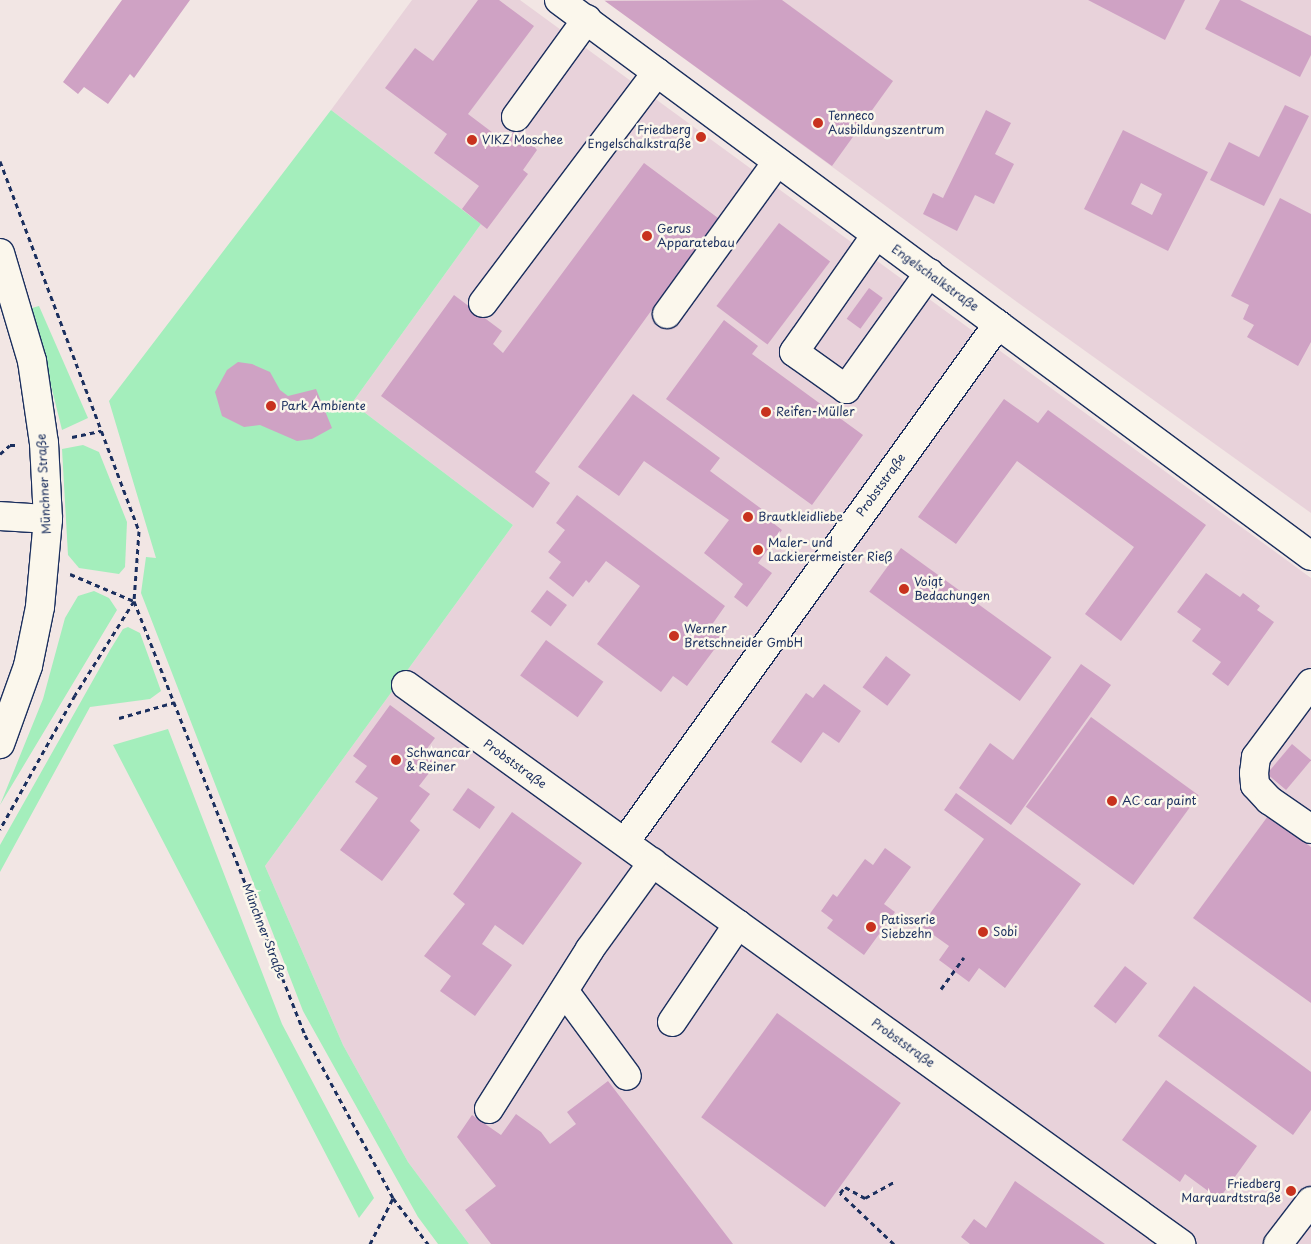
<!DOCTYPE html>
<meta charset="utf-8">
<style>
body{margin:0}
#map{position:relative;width:1311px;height:1244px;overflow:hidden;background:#f2e6e4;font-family:"Playpen Sans",sans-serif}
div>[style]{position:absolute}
.built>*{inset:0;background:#e8d2da}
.green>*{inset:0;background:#a4eebc}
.building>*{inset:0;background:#cfa2c4;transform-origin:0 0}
.path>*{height:3px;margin-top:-1.5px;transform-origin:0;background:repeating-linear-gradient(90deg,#1b2f5e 0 5px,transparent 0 9px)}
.roads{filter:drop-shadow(1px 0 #1b2f5e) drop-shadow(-1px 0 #1b2f5e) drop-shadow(0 1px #1b2f5e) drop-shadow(0 -1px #1b2f5e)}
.minor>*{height:28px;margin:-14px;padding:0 14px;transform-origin:14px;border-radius:14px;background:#fbf7ec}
.major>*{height:28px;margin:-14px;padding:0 14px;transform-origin:14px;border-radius:14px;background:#fbf7ec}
.dots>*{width:14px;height:14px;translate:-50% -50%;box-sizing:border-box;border:2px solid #fbf7ec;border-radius:50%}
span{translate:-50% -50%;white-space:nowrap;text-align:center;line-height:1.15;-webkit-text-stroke:5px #fbf7ec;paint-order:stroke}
.poi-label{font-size:12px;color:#1b2f5e}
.left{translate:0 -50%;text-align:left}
.right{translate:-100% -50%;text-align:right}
.street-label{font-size:12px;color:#1b2f5e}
</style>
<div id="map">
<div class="built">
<div style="clip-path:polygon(412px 0,520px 0,1311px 578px,1311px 1244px,469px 1244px,408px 1162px,343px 1045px,265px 866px,513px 525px,352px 403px,481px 224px,331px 110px)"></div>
<div style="clip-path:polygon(604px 0,1311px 0,1311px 513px,1017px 302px)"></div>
</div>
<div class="green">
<div style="clip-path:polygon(331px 110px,481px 224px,352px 403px,513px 525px,265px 866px,343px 1045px,408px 1162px,469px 1244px,438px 1244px,418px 1217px,303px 1011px,141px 593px,146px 557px,156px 558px,109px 401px)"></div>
<div style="clip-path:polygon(39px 306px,88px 418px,62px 430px,32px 308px)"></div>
<div style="clip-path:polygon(83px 445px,99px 452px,127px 522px,125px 567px,119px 574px,79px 568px,68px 555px,62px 449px)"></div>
<div style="clip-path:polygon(94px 591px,109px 598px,117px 610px,0 805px,43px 699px,65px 618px,78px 596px)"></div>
<div style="clip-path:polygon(128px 627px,140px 633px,161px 691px,150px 699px,90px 707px,0 872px,0 845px,110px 650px,123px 629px)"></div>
<div style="clip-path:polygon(168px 729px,282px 1024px,374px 1198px,359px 1218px,113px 745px)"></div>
</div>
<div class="building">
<div style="clip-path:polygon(122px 0,190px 0,134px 78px,130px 74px,108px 104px,84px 87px,78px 94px,63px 82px)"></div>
<div style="clip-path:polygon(478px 0,499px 0,534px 26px,468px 114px,505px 142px,513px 132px,528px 139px,537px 150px,523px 170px,528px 174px,487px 229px,462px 209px,479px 186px,434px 153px,447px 134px,385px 88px,415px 48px,433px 61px)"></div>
<div style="clip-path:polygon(782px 0,893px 81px,832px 166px,605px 1px)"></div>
<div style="clip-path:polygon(1088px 0,1185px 0,1165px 40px)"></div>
<div style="clip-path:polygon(1220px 0,1240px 0,1311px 36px,1311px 55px,1300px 77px,1205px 29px)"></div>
<div style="clip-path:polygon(1285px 105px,1309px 116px,1264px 206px,1210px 180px,1229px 142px,1259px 157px)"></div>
<div style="clip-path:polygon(986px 110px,1011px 123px,995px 154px,1014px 164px,994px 204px,975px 195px,957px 231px,923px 214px,933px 193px,943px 198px)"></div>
<div style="clip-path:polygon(evenodd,1123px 130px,1208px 172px,1168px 251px,1084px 209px,1123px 130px,1141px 183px,1162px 194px,1152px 215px,1131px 204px,1141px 183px)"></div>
<div style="clip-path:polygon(644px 163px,718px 218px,535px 472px,550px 483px,533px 508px,381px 396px,454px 295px,502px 331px,493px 344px,503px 353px)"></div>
<div style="clip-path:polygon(1280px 198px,1311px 214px,1311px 342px,1298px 366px,1247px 337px,1254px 325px,1243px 319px,1249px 305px,1231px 296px)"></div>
<div style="left:779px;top:223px;width:64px;height:104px;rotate:37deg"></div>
<div style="left:869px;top:288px;width:17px;height:38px;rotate:36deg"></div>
<div style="clip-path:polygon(724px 320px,758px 346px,752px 354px,863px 435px,812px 505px,666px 399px)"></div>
<div style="clip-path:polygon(238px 362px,252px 364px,270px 372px,280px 390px,288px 396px,316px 389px,332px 428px,312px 439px,297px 441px,260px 425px,244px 427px,222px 416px,215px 392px,227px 370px)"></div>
<div style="clip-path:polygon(633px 394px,720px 458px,710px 471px,763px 510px,760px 513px,782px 530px,758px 563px,772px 573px,747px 607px,734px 597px,743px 584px,704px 553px,729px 520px,644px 461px,619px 496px,578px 467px)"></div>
<div style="clip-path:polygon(1004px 399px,1038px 423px,1048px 410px,1206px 525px,1121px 641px,1085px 614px,1134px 547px,1017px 461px,956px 544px,918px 517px)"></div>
<div style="clip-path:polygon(577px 495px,725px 606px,711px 626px,725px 635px,687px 686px,673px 676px,661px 692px,597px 644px,640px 586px,606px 561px,589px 583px,586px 580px,573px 597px,549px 578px,561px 562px,548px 552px,565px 530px,556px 523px)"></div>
<div style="left:901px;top:548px;width:186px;height:54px;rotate:36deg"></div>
<div style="clip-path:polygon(1206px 573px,1240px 597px,1243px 593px,1260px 606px,1257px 610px,1274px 622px,1228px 686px,1212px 674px,1221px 662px,1192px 641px,1201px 629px,1177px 612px)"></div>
<div style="left:547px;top:590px;width:25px;height:27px;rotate:37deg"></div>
<div style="left:546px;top:640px;width:71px;height:44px;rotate:36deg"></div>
<div style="left:886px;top:656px;width:31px;height:39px;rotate:37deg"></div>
<div style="clip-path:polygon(1081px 664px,1111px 685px,1011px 825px,959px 788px,990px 743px,1013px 760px)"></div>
<div style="clip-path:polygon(824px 684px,861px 711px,839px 743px,823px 732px,801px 763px,771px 742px,806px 693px,813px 698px)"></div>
<div style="clip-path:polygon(390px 705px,435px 738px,423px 754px,436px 764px,419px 786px,430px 794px,410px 821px,420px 830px,382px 881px,340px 850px,378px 798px,355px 782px,367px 766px,353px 756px)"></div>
<div style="left:1091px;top:717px;width:133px;height:111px;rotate:36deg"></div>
<div style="left:1292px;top:744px;width:25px;height:39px;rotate:40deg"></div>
<div style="left:468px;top:788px;width:33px;height:27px;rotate:35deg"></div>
<div style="clip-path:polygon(956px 793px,1081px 884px,1005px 988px,979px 968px,969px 982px,939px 960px,949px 946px,921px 926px,984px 839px,944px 810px)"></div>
<div style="clip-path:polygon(512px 812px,582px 863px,523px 945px,495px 925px,482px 944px,512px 965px,475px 1016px,440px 991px,451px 976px,424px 956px,465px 904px,453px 894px)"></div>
<div style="clip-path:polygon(1268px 816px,1311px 847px,1311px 1003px,1193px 918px)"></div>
<div style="clip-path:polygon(885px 848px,911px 867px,884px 904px,895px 912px,864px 955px,827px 928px,833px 920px,821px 911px,833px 894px,837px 897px,865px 859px,873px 865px)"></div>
<div style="left:1125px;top:966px;width:28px;height:51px;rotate:38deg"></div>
<div style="clip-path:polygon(1194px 986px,1311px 1072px,1311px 1110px,1293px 1135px,1158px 1036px)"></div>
<div style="left:777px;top:1013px;width:153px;height:129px;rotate:36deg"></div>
<div style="clip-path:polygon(1166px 1080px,1257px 1146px,1219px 1199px,1185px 1174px,1180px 1182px,1122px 1140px)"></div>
<div style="clip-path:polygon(608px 1081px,733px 1244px,491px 1244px,465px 1210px,496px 1186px,457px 1137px,472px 1115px,501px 1135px,516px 1114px,541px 1132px,550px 1144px,576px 1124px,567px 1112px)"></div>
<div style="clip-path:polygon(1015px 1181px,1105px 1244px,970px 1244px,961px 1237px,974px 1219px,986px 1228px)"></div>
</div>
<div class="path">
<div style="left:0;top:161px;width:395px;rotate:69.4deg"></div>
<div style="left:139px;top:531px;width:70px;rotate:94.1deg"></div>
<div style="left:134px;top:601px;width:111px;rotate:122.1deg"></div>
<div style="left:75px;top:695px;width:154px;rotate:119.2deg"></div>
<div style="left:72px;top:437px;width:30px;rotate:-12deg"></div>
<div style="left:0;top:454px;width:13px;rotate:-42deg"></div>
<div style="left:10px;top:445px;width:6px"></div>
<div style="left:70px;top:574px;width:69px;rotate:22.9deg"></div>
<div style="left:134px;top:601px;width:466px;rotate:68.5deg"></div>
<div style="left:305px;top:1035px;width:185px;rotate:61.6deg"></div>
<div style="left:393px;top:1198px;width:58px;rotate:52.7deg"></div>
<div style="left:119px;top:718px;width:58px;rotate:-15.9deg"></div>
<div style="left:941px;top:989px;width:39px;rotate:-54deg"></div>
<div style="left:370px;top:1244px;width:51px;rotate:-63.4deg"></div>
<div style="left:894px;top:1244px;width:74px;rotate:-136.6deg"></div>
<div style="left:840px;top:1193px;width:8px;rotate:-50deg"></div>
<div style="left:845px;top:1187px;width:23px;rotate:29deg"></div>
<div style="left:865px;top:1198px;width:33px;rotate:-29deg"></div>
</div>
<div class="roads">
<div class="minor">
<div style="left:559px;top:0;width:935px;rotate:36.48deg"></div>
<div style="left:516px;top:117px;width:121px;rotate:-54.1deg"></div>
<div style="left:876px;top:235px;width:143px;rotate:125deg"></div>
<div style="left:794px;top:352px;width:64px;rotate:35.4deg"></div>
<div style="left:846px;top:389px;width:143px;rotate:-54.4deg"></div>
<div style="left:483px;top:303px;width:289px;rotate:-53deg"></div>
<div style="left:667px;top:314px;width:188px;rotate:-54.1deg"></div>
<div style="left:0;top:516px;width:48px;rotate:3.6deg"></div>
<div style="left:1311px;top:683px;width:92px;rotate:126.6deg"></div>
<div style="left:1256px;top:757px;width:16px;rotate:97deg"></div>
<div style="left:1254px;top:773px;width:12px;rotate:85deg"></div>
<div style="left:1255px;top:785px;width:21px;rotate:47deg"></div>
<div style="left:1269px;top:800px;width:51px;rotate:34.6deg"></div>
<div style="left:406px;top:685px;width:956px;rotate:35.8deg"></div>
<div style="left:625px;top:842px;width:638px;rotate:-54.24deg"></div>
<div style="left:565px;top:992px;width:104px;rotate:53.6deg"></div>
<div style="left:672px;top:1022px;width:118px;rotate:-56deg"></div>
<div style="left:489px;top:1109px;width:189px;rotate:-57.7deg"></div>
<div style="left:590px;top:949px;width:107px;rotate:-54.1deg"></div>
<div style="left:1278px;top:1244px;width:54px;rotate:-52.5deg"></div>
</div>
<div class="major">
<div style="left:0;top:253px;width:113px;rotate:73.5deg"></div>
<div style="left:32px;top:361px;width:83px;rotate:81.7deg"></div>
<div style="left:44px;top:443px;width:76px;rotate:87deg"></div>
<div style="left:48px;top:519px;width:88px;rotate:95.2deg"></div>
<div style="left:40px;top:607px;width:60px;rotate:101.5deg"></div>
<div style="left:28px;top:666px;width:83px;rotate:109.7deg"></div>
</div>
</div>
<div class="dots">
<div style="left:818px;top:123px;background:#c8321e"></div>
<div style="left:701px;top:137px;background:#c8321e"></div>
<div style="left:472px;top:140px;background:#c8321e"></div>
<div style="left:647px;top:236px;background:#c8321e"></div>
<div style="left:271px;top:406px;background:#c8321e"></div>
<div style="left:766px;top:412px;background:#c8321e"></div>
<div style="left:748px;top:517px;background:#c8321e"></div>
<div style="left:758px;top:550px;background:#c8321e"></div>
<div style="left:904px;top:589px;background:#c8321e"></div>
<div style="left:674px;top:636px;background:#c8321e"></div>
<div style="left:396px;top:760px;background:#c8321e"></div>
<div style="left:1112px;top:801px;background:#c8321e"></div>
<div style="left:871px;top:927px;background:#c8321e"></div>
<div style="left:983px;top:932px;background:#c8321e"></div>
<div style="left:1291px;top:1191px;background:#c8321e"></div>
</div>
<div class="poi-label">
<span class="left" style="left:828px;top:123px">Tenneco<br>Ausbildungszentrum</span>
<span class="right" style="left:691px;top:137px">Friedberg<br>Engelschalkstraße</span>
<span class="left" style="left:482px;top:140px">VIKZ Moschee</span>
<span class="left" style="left:657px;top:236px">Gerus<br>Apparatebau</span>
<span class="left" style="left:281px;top:406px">Park Ambiente</span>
<span class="left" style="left:776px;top:412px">Reifen-Müller</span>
<span class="left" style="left:758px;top:517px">Brautkleidliebe</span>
<span class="left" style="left:768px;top:550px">Maler- und<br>Lackierermeister Rieß</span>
<span class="left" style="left:914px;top:589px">Voigt<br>Bedachungen</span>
<span class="left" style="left:684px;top:636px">Werner<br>Bretschneider GmbH</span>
<span class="left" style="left:406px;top:760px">Schwancar<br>&amp; Reiner</span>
<span class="left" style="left:1122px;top:801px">AC car paint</span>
<span class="left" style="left:881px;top:927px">Patisserie<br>Siebzehn</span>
<span class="left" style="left:993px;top:932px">Sobi</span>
<span class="right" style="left:1281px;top:1191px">Friedberg<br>Marquardtstraße</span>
</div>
<div class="street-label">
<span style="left:935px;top:278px;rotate:36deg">Engelschalkstraße</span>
<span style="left:44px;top:484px;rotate:-93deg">Münchner Straße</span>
<span style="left:881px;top:485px;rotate:-54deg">Probststraße</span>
<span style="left:515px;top:764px;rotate:36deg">Probststraße</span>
<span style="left:264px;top:931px;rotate:69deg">Münchner Straße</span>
<span style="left:903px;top:1043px;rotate:36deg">Probststraße</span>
</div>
</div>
